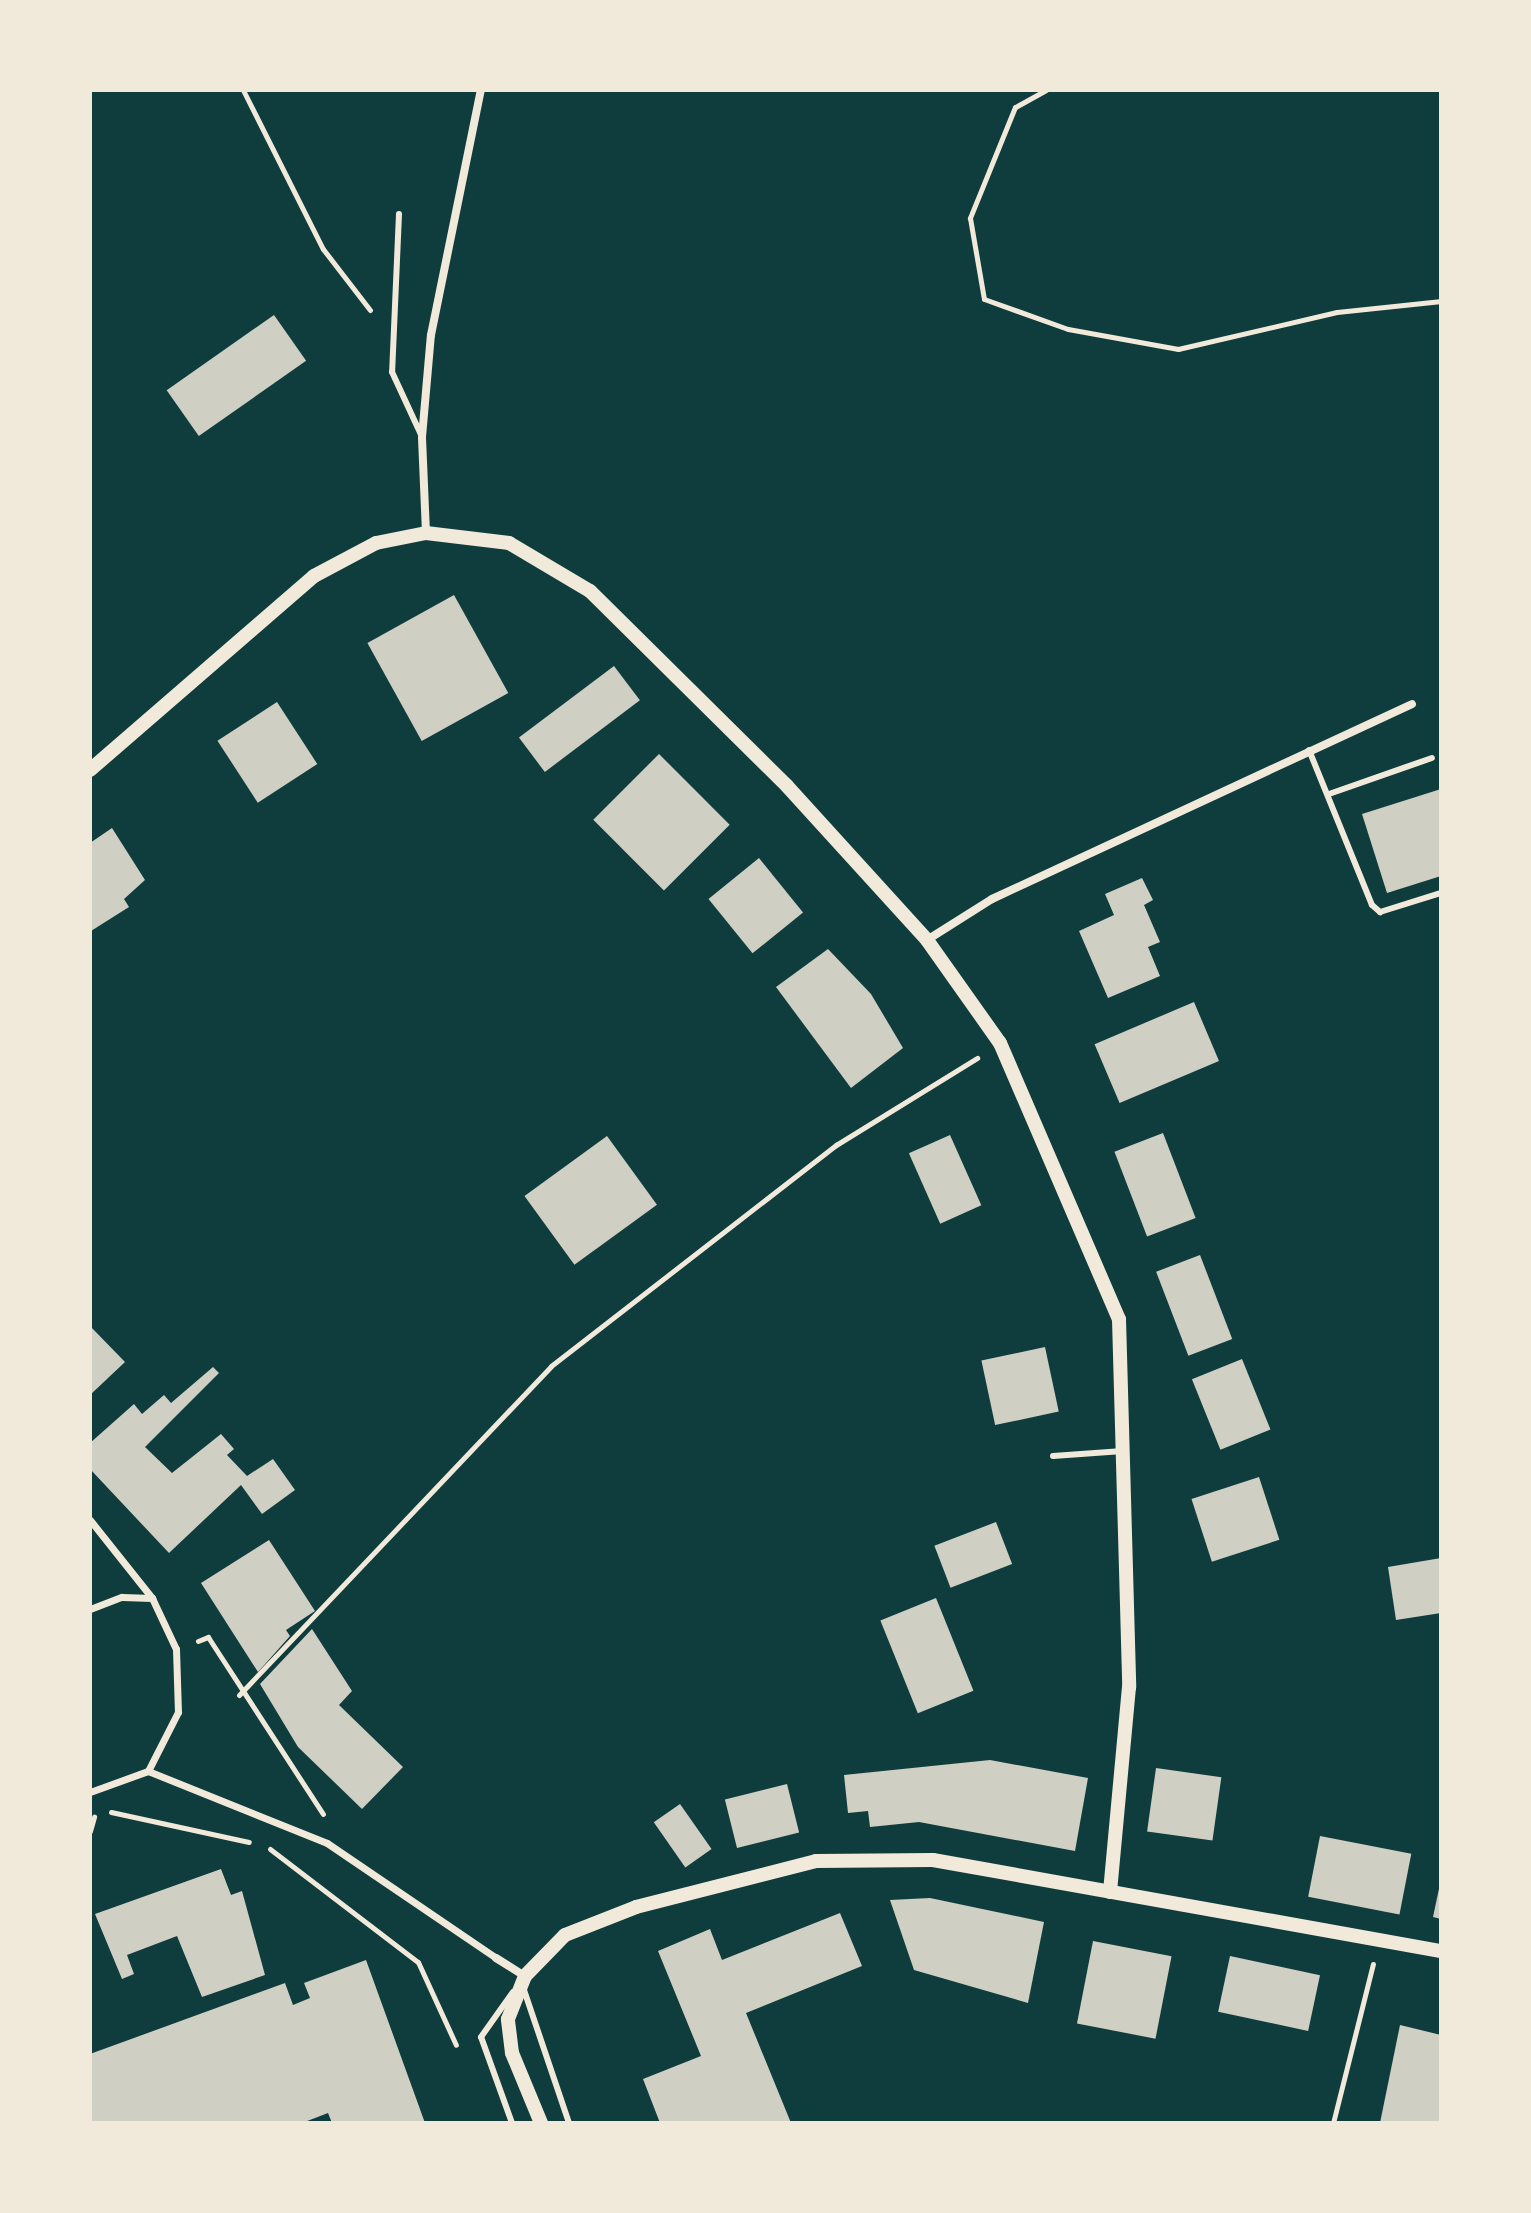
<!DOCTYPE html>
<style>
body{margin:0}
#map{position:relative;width:1531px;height:2213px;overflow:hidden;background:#0f3d3e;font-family:Lato,sans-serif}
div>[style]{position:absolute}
.building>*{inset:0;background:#cfcfc3;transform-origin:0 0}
.path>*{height:5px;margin:-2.5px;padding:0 2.5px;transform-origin:2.5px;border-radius:2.5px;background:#f1e9da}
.service>*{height:6px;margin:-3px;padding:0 3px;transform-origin:3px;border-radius:3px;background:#f1e9da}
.pedestrian>*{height:7px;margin:-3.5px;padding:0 3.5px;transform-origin:3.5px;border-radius:3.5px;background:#f1e9da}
.minor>*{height:8px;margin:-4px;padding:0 4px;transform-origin:4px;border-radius:4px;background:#f1e9da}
.tertiary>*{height:14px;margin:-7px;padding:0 7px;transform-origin:7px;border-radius:7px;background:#f1e9da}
span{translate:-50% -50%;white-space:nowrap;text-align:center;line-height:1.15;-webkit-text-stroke:6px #f1e9da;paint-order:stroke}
.frame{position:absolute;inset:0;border:92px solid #f1e9da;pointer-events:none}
</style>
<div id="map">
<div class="building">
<div style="left:274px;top:315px;width:56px;height:131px;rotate:55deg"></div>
<div style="left:454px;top:595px;width:112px;height:99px;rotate:61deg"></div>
<div style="left:614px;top:666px;width:43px;height:119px;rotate:53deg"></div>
<div style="left:277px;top:702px;width:74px;height:71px;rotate:57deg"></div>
<div style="left:659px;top:754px;width:100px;height:93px;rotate:45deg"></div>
<div style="clip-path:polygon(1441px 789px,1441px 876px,1387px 893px,1362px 814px)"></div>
<div style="clip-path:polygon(112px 828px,145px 880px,124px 899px,129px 907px,91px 931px,90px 843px)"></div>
<div style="left:759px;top:858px;width:70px;height:65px;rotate:51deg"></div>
<div style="clip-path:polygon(1142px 878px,1153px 900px,1144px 905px,1160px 942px,1148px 947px,1160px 976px,1108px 998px,1079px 931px,1114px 915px,1105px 894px)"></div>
<div style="clip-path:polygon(828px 949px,871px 994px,903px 1048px,851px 1088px,776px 987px)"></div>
<div style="left:1194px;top:1002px;width:64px;height:108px;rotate:67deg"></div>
<div style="left:1163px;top:1133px;width:91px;height:52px;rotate:69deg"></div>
<div style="left:950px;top:1135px;width:77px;height:45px;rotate:66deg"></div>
<div style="left:607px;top:1136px;width:85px;height:102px;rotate:54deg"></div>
<div style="left:1200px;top:1255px;width:90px;height:47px;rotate:69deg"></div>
<div style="clip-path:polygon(90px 1326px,125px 1362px,90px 1395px)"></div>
<div style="left:1045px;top:1347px;width:66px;height:65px;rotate:78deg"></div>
<div style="left:1242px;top:1359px;width:76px;height:54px;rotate:68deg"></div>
<div style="clip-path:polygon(213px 1367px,219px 1373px,145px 1447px,172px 1473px,221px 1434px,234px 1449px,227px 1455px,247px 1476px,273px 1459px,295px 1490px,262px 1514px,241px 1485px,169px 1553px,90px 1469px,90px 1443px,134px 1404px,142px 1414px,164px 1395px,171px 1403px)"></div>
<div style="left:1259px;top:1477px;width:66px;height:71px;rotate:72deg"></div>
<div style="left:996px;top:1522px;width:45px;height:66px;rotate:69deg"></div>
<div style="clip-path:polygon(269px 1540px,315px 1611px,286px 1630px,290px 1636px,258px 1672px,201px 1583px)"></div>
<div style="clip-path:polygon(1441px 1558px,1441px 1613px,1396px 1620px,1388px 1567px)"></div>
<div style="left:936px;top:1598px;width:100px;height:60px;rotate:68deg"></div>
<div style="clip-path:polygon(312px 1629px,352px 1691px,339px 1705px,403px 1767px,362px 1809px,298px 1747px,260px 1684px)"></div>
<div style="clip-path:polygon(990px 1760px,1088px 1778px,1075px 1851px,919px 1822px,870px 1827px,868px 1811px,848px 1813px,844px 1775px)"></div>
<div style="left:1156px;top:1768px;width:66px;height:64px;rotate:8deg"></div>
<div style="left:787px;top:1784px;width:50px;height:64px;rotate:76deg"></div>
<div style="left:680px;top:1804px;width:55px;height:32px;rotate:55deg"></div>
<div style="left:1320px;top:1836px;width:93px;height:62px;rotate:11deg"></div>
<div style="clip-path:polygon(221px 1869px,231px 1895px,242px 1891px,265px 1975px,202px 1997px,177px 1936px,127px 1955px,134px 1974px,122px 1979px,95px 1914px)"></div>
<div style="clip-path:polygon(1440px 1884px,1441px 1884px,1441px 1919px,1433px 1917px)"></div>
<div style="clip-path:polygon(930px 1898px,1044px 1922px,1028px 2003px,914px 1970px,890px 1900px)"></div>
<div style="clip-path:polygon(840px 1913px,862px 1966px,746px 2013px,791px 2123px,660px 2123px,643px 2079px,701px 2056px,658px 1951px,710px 1929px,722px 1960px)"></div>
<div style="left:1093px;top:1941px;width:80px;height:84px;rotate:11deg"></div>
<div style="left:1230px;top:1956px;width:92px;height:57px;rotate:12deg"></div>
<div style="clip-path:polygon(366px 1960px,425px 2123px,332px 2123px,328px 2113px,302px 2123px,90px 2123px,90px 2054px,285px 1983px,293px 2005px,310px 1998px,304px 1983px)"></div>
<div style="clip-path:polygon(1400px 2025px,1441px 2035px,1441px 2123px,1380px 2123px)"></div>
</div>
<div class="path">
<div style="left:243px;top:90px;width:178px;rotate:63.3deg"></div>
<div style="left:323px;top:249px;width:77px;rotate:52.4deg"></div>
<div style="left:1046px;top:90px;width:35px;rotate:151deg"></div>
<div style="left:1015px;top:107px;width:120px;rotate:112.1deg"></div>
<div style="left:970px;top:218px;width:82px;rotate:80.2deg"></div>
<div style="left:984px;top:299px;width:89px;rotate:19.7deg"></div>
<div style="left:1068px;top:329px;width:112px;rotate:10.3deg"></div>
<div style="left:1178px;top:349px;width:163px;rotate:-13.1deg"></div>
<div style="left:1337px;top:312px;width:105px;rotate:-6deg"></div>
<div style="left:198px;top:1641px;width:11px;rotate:-22deg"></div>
<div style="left:208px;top:1637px;width:211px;rotate:57deg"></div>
<div style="left:239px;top:1695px;width:453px;rotate:-46.5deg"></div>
<div style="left:551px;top:1366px;width:361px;rotate:-37.8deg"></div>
<div style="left:836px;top:1145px;width:166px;rotate:-31.7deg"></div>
<div style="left:111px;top:1812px;width:141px;rotate:12.3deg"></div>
<div style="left:90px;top:1831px;width:15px;rotate:-74deg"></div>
<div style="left:270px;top:1849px;width:186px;rotate:37.4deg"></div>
<div style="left:418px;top:1962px;width:91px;rotate:65.4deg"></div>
<div style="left:1333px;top:2123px;width:164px;rotate:-75.9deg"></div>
</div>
<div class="service">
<div style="left:399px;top:214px;width:158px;rotate:92.5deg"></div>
<div style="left:392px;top:372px;width:72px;rotate:65.2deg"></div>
<div style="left:1309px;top:750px;width:167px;rotate:67.9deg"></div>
<div style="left:1372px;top:905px;width:11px;rotate:41deg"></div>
<div style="left:1380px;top:912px;width:64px;rotate:-17.3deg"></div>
<div style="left:1329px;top:794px;width:109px;rotate:-19.3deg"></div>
<div style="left:1053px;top:1456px;width:70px;rotate:-4.1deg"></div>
<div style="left:524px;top:1990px;width:140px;rotate:71.3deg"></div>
<div style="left:512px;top:2123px;width:91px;rotate:-109.8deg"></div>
<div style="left:481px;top:2037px;width:55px;rotate:-54.6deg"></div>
</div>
<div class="pedestrian">
<div style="left:90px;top:1520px;width:100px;rotate:51.5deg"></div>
<div style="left:152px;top:1598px;width:56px;rotate:64.8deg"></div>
<div style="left:176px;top:1649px;width:63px;rotate:88.2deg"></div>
<div style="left:178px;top:1712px;width:66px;rotate:117deg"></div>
<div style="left:90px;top:1609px;width:34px;rotate:-21deg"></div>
<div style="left:122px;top:1597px;width:30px;rotate:2deg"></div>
<div style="left:90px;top:1792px;width:62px;rotate:-19.9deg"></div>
<div style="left:148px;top:1771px;width:193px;rotate:21.9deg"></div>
<div style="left:327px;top:1843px;width:204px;rotate:34.2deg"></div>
</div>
<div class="minor">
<div style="left:426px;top:533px;width:96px;rotate:-92.4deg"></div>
<div style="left:422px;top:437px;width:102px;rotate:-85deg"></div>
<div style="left:431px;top:335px;width:250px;rotate:-78.5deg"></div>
<div style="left:927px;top:940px;width:77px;rotate:-32.2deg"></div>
<div style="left:992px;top:899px;width:463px;rotate:-24.9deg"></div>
<div style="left:496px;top:1958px;width:34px;rotate:32deg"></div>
</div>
<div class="tertiary">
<div style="left:90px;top:770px;width:296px;rotate:-40.9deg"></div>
<div style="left:314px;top:576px;width:70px;rotate:-28deg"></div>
<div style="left:376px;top:543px;width:51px;rotate:-11.3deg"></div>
<div style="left:426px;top:533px;width:84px;rotate:6.9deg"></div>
<div style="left:509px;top:543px;width:94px;rotate:30.7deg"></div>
<div style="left:590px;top:591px;width:277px;rotate:44.7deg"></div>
<div style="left:787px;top:786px;width:208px;rotate:47.7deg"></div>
<div style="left:927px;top:940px;width:126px;rotate:54.7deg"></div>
<div style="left:1000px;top:1043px;width:301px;rotate:66.7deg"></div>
<div style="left:1119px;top:1319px;width:368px;rotate:88.4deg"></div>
<div style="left:1129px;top:1687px;width:206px;rotate:95.3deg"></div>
<div style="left:541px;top:2123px;width:76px;rotate:-112.5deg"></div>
<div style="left:512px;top:2053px;width:34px;rotate:-97deg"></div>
<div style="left:508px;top:2019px;width:46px;rotate:-68.4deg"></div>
<div style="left:525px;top:1976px;width:57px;rotate:-45.7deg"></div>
<div style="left:565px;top:1935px;width:76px;rotate:-21.5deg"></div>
<div style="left:636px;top:1907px;width:186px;rotate:-14.3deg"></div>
<div style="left:816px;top:1861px;width:117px;rotate:-0.5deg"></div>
<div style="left:933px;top:1860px;width:516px;rotate:10.16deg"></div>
</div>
<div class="frame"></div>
</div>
